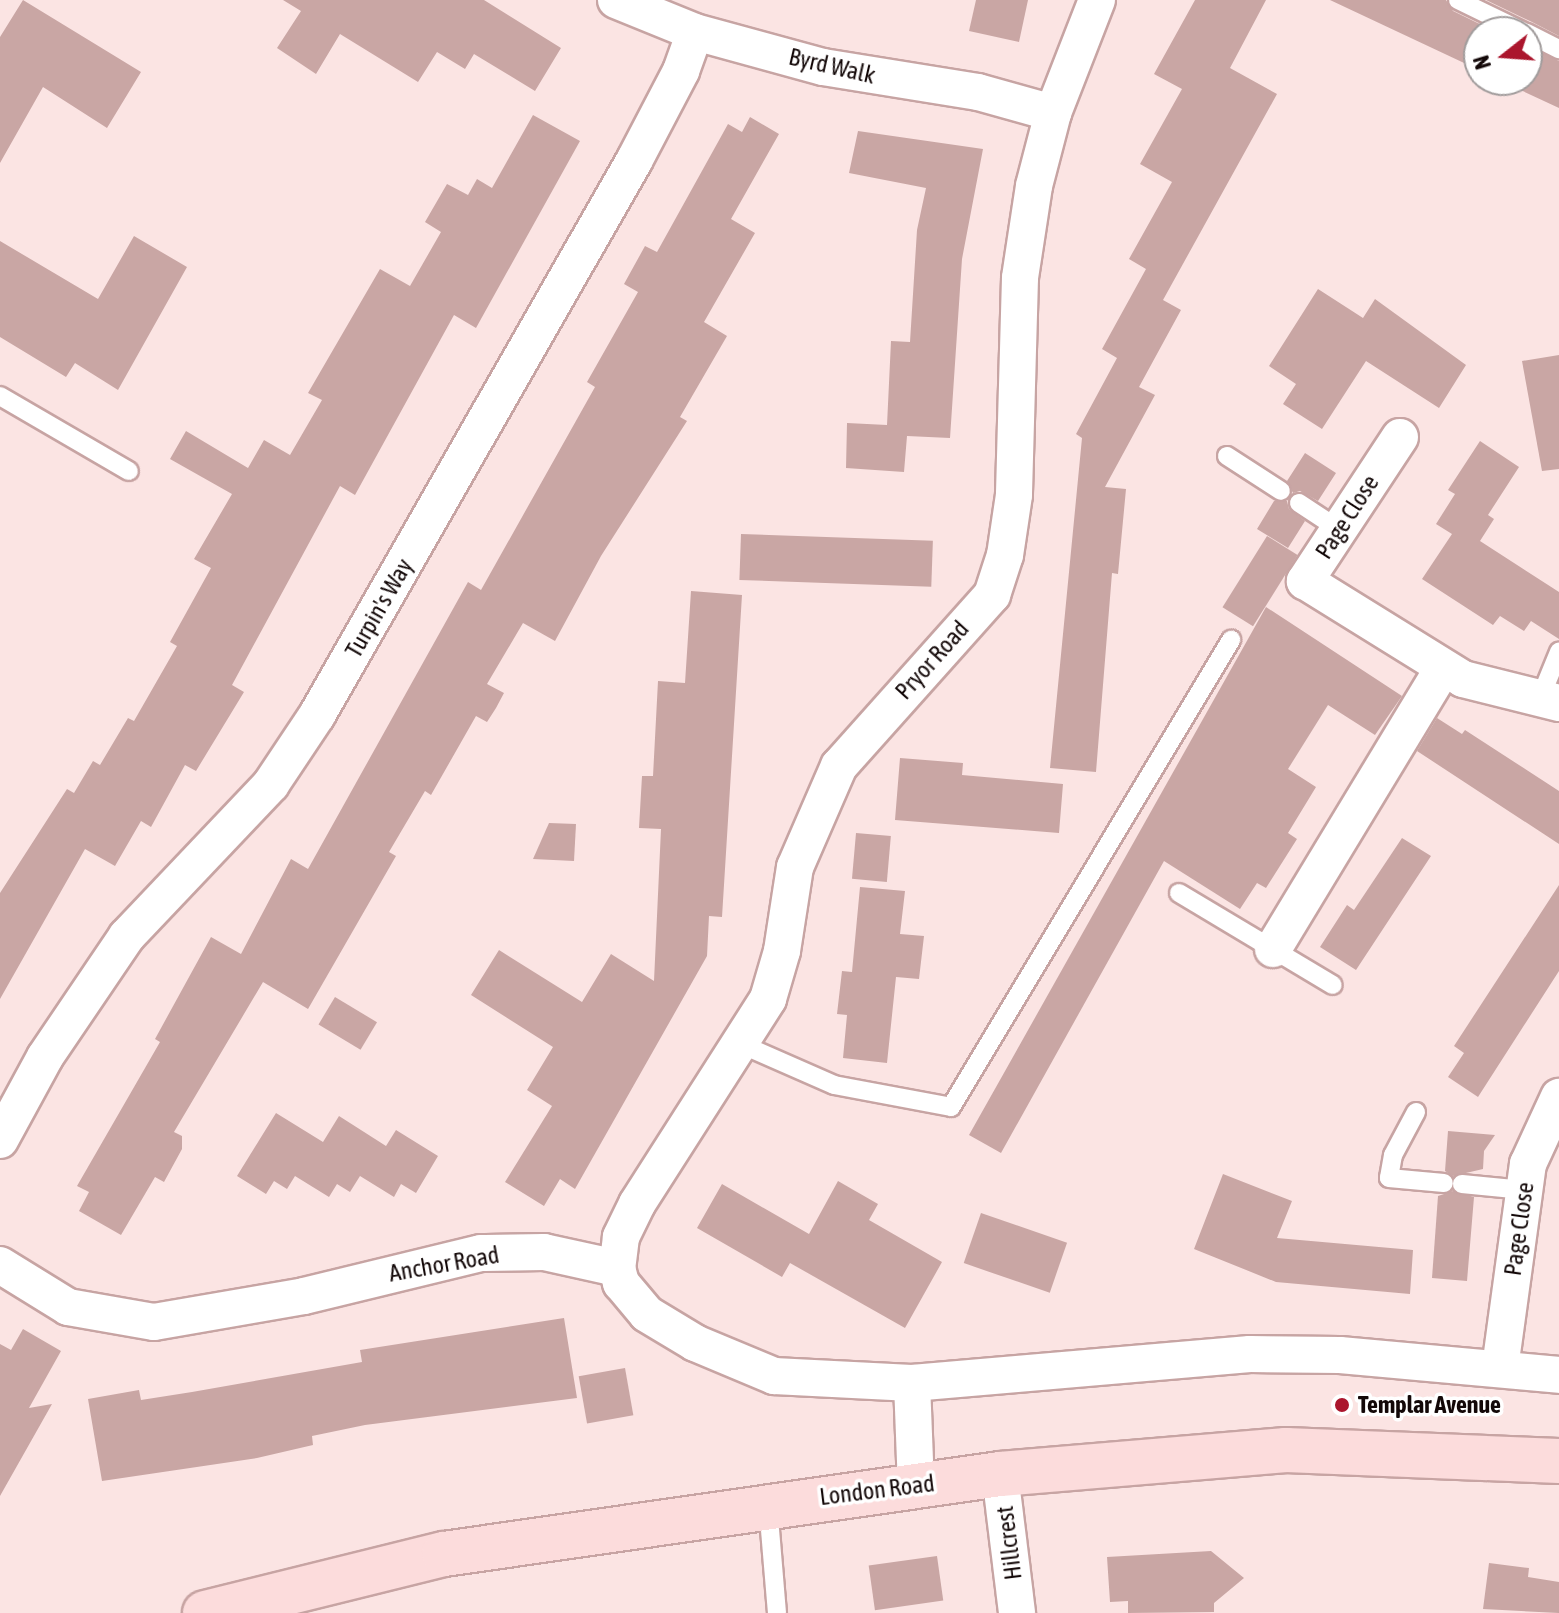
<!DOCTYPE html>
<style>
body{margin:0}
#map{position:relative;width:1559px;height:1613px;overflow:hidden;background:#fbe4e3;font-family:"Asap Condensed",sans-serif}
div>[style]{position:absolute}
.building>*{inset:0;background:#c9a6a4;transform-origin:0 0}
.roads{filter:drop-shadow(2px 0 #c7a4a3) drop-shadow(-2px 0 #c7a4a3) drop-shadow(0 2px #c7a4a3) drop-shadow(0 -2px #c7a4a3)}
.service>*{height:18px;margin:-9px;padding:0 9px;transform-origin:9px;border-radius:9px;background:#fff}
.minor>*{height:36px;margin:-18px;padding:0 18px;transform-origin:18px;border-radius:18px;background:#fff}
.secondary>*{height:44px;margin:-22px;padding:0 22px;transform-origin:22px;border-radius:22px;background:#fcdcdc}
.dots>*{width:22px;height:22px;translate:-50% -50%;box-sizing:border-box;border:4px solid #fff;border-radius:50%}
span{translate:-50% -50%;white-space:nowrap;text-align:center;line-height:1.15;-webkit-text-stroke:7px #fff;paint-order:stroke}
.street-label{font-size:24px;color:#130808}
.poi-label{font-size:24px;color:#130808;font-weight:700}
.left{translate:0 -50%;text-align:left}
.north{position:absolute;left:1463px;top:16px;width:80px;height:80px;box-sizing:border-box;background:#fff;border:2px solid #a19c9c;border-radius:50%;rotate:253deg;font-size:22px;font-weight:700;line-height:32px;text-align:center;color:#130808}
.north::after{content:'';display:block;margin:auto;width:28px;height:36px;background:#ab162d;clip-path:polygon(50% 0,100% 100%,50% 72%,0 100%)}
</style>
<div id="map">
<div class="building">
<div style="clip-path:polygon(23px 0,141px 72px,107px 128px,43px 87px,0 163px,0 37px)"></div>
<div style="clip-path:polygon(283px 0,484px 0,561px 48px,535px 91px,474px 54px,465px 69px,437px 52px,418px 82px,340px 34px,316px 74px,277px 48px,301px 11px)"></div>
<div style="clip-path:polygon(976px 0,1028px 0,1019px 42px,969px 31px)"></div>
<div style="clip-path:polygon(1195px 0,1266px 0,1230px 68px,1277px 94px,1163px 300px,1181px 310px,1139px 387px,1155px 395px,1105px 487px,1126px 489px,1118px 574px,1112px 573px,1096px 772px,1050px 768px,1082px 438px,1076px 434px,1117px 358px,1102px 349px,1146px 269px,1129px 259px,1172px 182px,1140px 164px,1182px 89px,1154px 74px)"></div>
<div style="clip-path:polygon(1330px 0,1446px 0,1453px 11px,1496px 32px,1479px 32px,1479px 70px)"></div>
<div style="clip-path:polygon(1486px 0,1559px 0,1559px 36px,1532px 22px)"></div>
<div style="clip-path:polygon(1527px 46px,1559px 61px,1559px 108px,1499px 80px,1527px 80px)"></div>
<div style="clip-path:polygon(533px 115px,580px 141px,476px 328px,454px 315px,355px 495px,340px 486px,232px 685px,244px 692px,196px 771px,185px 765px,151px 827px,141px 821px,115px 866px,85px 849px,0 999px,0 893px,67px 789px,74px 793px,93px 761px,100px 765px,128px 718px,134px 721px,177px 646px,170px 642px,211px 568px,194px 559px,232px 494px,170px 459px,186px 431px,248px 468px,264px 440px,290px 455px,322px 400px,308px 393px,380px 269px,410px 286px,441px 232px,425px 222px,447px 184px,468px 195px,477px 179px,492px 188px)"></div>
<div style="clip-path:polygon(750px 117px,779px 134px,731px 219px,755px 233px,704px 322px,727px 336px,680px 417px,687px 421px,601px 556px,555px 641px,523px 623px,487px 684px,504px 693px,496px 708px,487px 722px,476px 716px,431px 795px,425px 791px,389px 852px,396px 856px,308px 1009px,263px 982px,174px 1132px,182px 1136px,182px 1149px,164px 1182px,155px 1177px,121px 1235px,79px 1211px,89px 1192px,77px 1186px,160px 1042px,155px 1039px,211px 937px,241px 954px,291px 859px,308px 869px,468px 582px,481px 590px,595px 387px,587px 382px,638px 292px,624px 284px,645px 246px,657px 252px,728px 124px,742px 132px)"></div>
<div style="clip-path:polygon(858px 131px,983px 149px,962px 259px,950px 438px,907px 436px,904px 472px,846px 468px,847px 423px,887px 425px,891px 341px,910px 342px,917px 230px,926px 188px,849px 173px)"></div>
<div style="clip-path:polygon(134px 236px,187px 267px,118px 390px,75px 363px,66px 377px,0 337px,0 241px,98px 299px)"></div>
<div style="clip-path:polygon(1318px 289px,1363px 318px,1375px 299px,1466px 365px,1439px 408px,1366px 361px,1322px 429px,1283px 404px,1296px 384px,1269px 366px)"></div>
<div style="clip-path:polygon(1559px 355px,1559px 469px,1542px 471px,1522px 361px)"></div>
<div style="clip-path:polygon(1480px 441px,1519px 467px,1488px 515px,1494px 519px,1480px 541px,1559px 592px,1559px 639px,1531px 621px,1524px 631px,1500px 616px,1493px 625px,1422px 579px,1452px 534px,1436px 524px,1455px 494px,1448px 490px)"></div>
<div style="clip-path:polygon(1305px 453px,1336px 473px,1318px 501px,1300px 491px,1293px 493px,1287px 481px)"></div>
<div style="clip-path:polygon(1274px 501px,1287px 501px,1289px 509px,1305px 521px,1288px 548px,1257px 529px)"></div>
<div style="left:741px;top:534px;width:192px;height:46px;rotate:2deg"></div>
<div style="left:1267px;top:536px;width:36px;height:84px;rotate:32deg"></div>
<div style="clip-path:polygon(691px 591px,742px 595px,722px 917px,709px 916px,707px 956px,575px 1189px,560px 1179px,544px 1206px,505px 1182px,552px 1106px,527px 1090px,553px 1047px,471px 995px,499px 950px,582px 1002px,611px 954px,654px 981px,661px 829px,639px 828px,642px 776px,653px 776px,658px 681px,685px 683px)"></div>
<div style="clip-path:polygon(1266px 607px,1402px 696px,1375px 735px,1328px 705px,1288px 769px,1316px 787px,1288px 833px,1297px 839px,1266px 888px,1257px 883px,1240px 909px,1164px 861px,1001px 1153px,969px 1135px)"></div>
<div style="clip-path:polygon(1437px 718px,1462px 734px,1465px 730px,1559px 791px,1559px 844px,1417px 751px)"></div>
<div style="clip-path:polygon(900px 758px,963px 763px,962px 775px,1063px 784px,1059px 833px,895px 820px)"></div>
<div style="clip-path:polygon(549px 823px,576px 824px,574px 861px,533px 859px)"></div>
<div style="left:856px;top:833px;width:35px;height:46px;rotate:5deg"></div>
<div style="clip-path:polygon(1402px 838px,1431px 856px,1356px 970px,1320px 947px,1347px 905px,1354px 910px)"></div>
<div style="clip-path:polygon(1559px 885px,1559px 971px,1478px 1097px,1448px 1077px,1464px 1053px,1454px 1046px)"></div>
<div style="clip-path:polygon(860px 887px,905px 891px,900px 934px,924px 936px,919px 979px,896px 977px,887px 1063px,843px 1058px,847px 1015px,837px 1014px,842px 971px,852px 972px)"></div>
<div style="left:335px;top:997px;width:49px;height:32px;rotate:31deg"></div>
<div style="clip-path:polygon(276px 1113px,323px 1142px,339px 1116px,386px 1146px,396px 1130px,438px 1156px,416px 1193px,401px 1184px,394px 1197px,360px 1176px,350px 1192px,337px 1184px,329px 1197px,295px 1176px,287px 1189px,274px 1181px,266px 1194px,237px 1176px)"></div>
<div style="clip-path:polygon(1448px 1131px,1495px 1135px,1484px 1151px,1483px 1169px,1453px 1176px,1445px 1171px)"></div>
<div style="clip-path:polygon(1223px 1174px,1292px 1201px,1277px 1238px,1413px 1250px,1410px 1294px,1276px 1282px,1194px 1249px)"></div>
<div style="clip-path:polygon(838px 1181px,878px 1204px,869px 1220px,942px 1262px,905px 1328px,790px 1263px,782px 1277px,697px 1228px,722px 1184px,809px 1234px)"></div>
<div style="clip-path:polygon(1453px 1191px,1474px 1197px,1467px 1281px,1432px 1278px,1438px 1196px)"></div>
<div style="left:981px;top:1213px;width:91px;height:53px;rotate:19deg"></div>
<div style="clip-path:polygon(564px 1318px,577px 1398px,365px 1425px,312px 1436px,313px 1445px,257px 1458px,102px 1481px,88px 1399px,139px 1390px,141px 1400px,192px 1392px,362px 1362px,360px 1350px)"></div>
<div style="clip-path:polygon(23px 1329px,61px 1351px,29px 1408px,52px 1404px,0 1496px,0 1344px,11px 1350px)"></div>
<div style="left:625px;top:1368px;width:48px;height:47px;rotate:80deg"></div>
<div style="clip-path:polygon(1211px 1551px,1244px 1578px,1214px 1603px,1214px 1612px,1128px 1613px,1128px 1601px,1110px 1602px,1107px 1557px)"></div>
<div style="left:937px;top:1556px;width:45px;height:69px;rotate:82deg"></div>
<div style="clip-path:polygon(1489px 1563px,1529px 1568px,1528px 1577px,1559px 1582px,1559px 1613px,1483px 1609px)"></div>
</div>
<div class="roads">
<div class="service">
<div style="left:1458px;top:0;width:73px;rotate:25.9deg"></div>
<div style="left:1527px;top:33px;width:36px;rotate:27deg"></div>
<div style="left:0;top:396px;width:149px;rotate:30.2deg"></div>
<div style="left:1227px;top:456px;width:64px;rotate:32.9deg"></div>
<div style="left:1299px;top:503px;width:45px;rotate:33.3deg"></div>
<div style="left:1541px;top:696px;width:48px;rotate:-67.8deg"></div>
<div style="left:1179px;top:893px;width:179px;rotate:30.9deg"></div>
<div style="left:743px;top:1045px;width:99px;rotate:23.7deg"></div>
<div style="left:834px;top:1085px;width:119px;rotate:10.6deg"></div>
<div style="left:951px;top:1107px;width:545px;rotate:-59.05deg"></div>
<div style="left:1416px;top:1112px;width:49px;rotate:118.1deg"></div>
<div style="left:1393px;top:1155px;width:23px;rotate:100deg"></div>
<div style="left:1389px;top:1178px;width:55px;rotate:5.2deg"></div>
<div style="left:1462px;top:1184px;width:62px;rotate:5.5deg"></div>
<div style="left:768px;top:1506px;width:107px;rotate:85.2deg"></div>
</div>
<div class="minor">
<div style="left:616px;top:0;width:85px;rotate:22.1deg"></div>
<div style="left:695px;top:32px;width:133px;rotate:15.3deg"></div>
<div style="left:823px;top:67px;width:157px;rotate:9.2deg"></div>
<div style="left:978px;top:92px;width:78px;rotate:15.6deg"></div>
<div style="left:1097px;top:0;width:121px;rotate:111.3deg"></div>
<div style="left:1053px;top:113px;width:75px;rotate:104.6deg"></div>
<div style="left:1034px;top:186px;width:93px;rotate:98.7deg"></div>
<div style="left:1020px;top:278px;width:217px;rotate:91.6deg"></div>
<div style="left:1014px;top:495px;width:61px;rotate:98.5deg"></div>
<div style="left:1005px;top:555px;width:42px;rotate:108deg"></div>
<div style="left:992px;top:595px;width:229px;rotate:131.8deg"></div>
<div style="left:839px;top:766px;width:110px;rotate:113.5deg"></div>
<div style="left:795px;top:867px;width:85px;rotate:98.8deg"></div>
<div style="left:782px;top:951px;width:50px;rotate:106.3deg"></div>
<div style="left:768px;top:999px;width:243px;rotate:122.6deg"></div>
<div style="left:637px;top:1204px;width:37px;rotate:116deg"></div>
<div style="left:621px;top:1237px;width:31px;rotate:97deg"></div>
<div style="left:617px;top:1268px;width:16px;rotate:75deg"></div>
<div style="left:621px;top:1283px;width:40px;rotate:50deg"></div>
<div style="left:647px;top:1314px;width:56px;rotate:31.1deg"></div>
<div style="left:695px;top:1343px;width:86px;rotate:22.7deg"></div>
<div style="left:774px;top:1376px;width:138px;rotate:2.9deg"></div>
<div style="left:912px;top:1383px;width:339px;rotate:-4.9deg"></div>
<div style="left:1250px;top:1354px;width:90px;rotate:0.6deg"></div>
<div style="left:1340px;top:1355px;width:220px;rotate:5.2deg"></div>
<div style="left:1400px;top:437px;width:173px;rotate:123.4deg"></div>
<div style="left:1305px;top:581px;width:186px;rotate:31.8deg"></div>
<div style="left:1463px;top:679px;width:99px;rotate:14deg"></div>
<div style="left:1273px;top:949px;width:328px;rotate:-58.8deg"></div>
<div style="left:0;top:1140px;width:94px;rotate:-61.5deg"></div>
<div style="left:45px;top:1057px;width:146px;rotate:-55.9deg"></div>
<div style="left:127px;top:936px;width:209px;rotate:-46.5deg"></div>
<div style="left:271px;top:784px;width:83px;rotate:-56.3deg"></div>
<div style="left:317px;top:715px;width:638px;rotate:-60.22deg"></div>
<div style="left:634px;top:161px;width:102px;rotate:-62.4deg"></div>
<div style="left:681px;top:71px;width:41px;rotate:-70.3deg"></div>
<div style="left:0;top:1265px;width:80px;rotate:31.7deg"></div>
<div style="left:68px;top:1307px;width:87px;rotate:9.9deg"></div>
<div style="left:154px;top:1322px;width:152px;rotate:-9.8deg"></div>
<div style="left:304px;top:1296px;width:182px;rotate:-13.7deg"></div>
<div style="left:481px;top:1253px;width:63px;rotate:-0.9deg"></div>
<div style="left:544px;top:1252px;width:75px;rotate:12.4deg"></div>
<div style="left:1500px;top:1368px;width:206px;rotate:-82.2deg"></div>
<div style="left:1528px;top:1164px;width:74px;rotate:-65.2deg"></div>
<div style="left:912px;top:1383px;width:102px;rotate:87.8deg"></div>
<div style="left:1000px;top:1474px;width:140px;rotate:83deg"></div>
</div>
<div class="secondary">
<div style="left:205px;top:1613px;width:246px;rotate:-13.9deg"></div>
<div style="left:444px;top:1554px;width:562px;rotate:-8.19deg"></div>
<div style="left:1000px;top:1474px;width:287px;rotate:-4.8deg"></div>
<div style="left:1286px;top:1450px;width:273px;rotate:2.3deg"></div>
</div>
</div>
<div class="dots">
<div style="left:1342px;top:1405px;background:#ab162d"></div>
</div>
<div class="street-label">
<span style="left:832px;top:66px;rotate:13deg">Byrd Walk</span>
<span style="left:1347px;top:517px;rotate:-57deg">Page Close</span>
<span style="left:379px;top:608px;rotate:-60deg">Turpin's Way</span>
<span style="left:932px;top:660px;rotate:-48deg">Pryor Road</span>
<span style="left:1519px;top:1229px;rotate:-82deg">Page Close</span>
<span style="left:444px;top:1264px;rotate:-10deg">Anchor Road</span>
<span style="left:877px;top:1490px;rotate:-7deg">London Road</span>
<span style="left:1009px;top:1543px;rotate:-97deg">Hillcrest</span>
</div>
<div class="poi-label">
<span class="left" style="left:1358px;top:1405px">Templar Avenue</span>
</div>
<div class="north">N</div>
</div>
